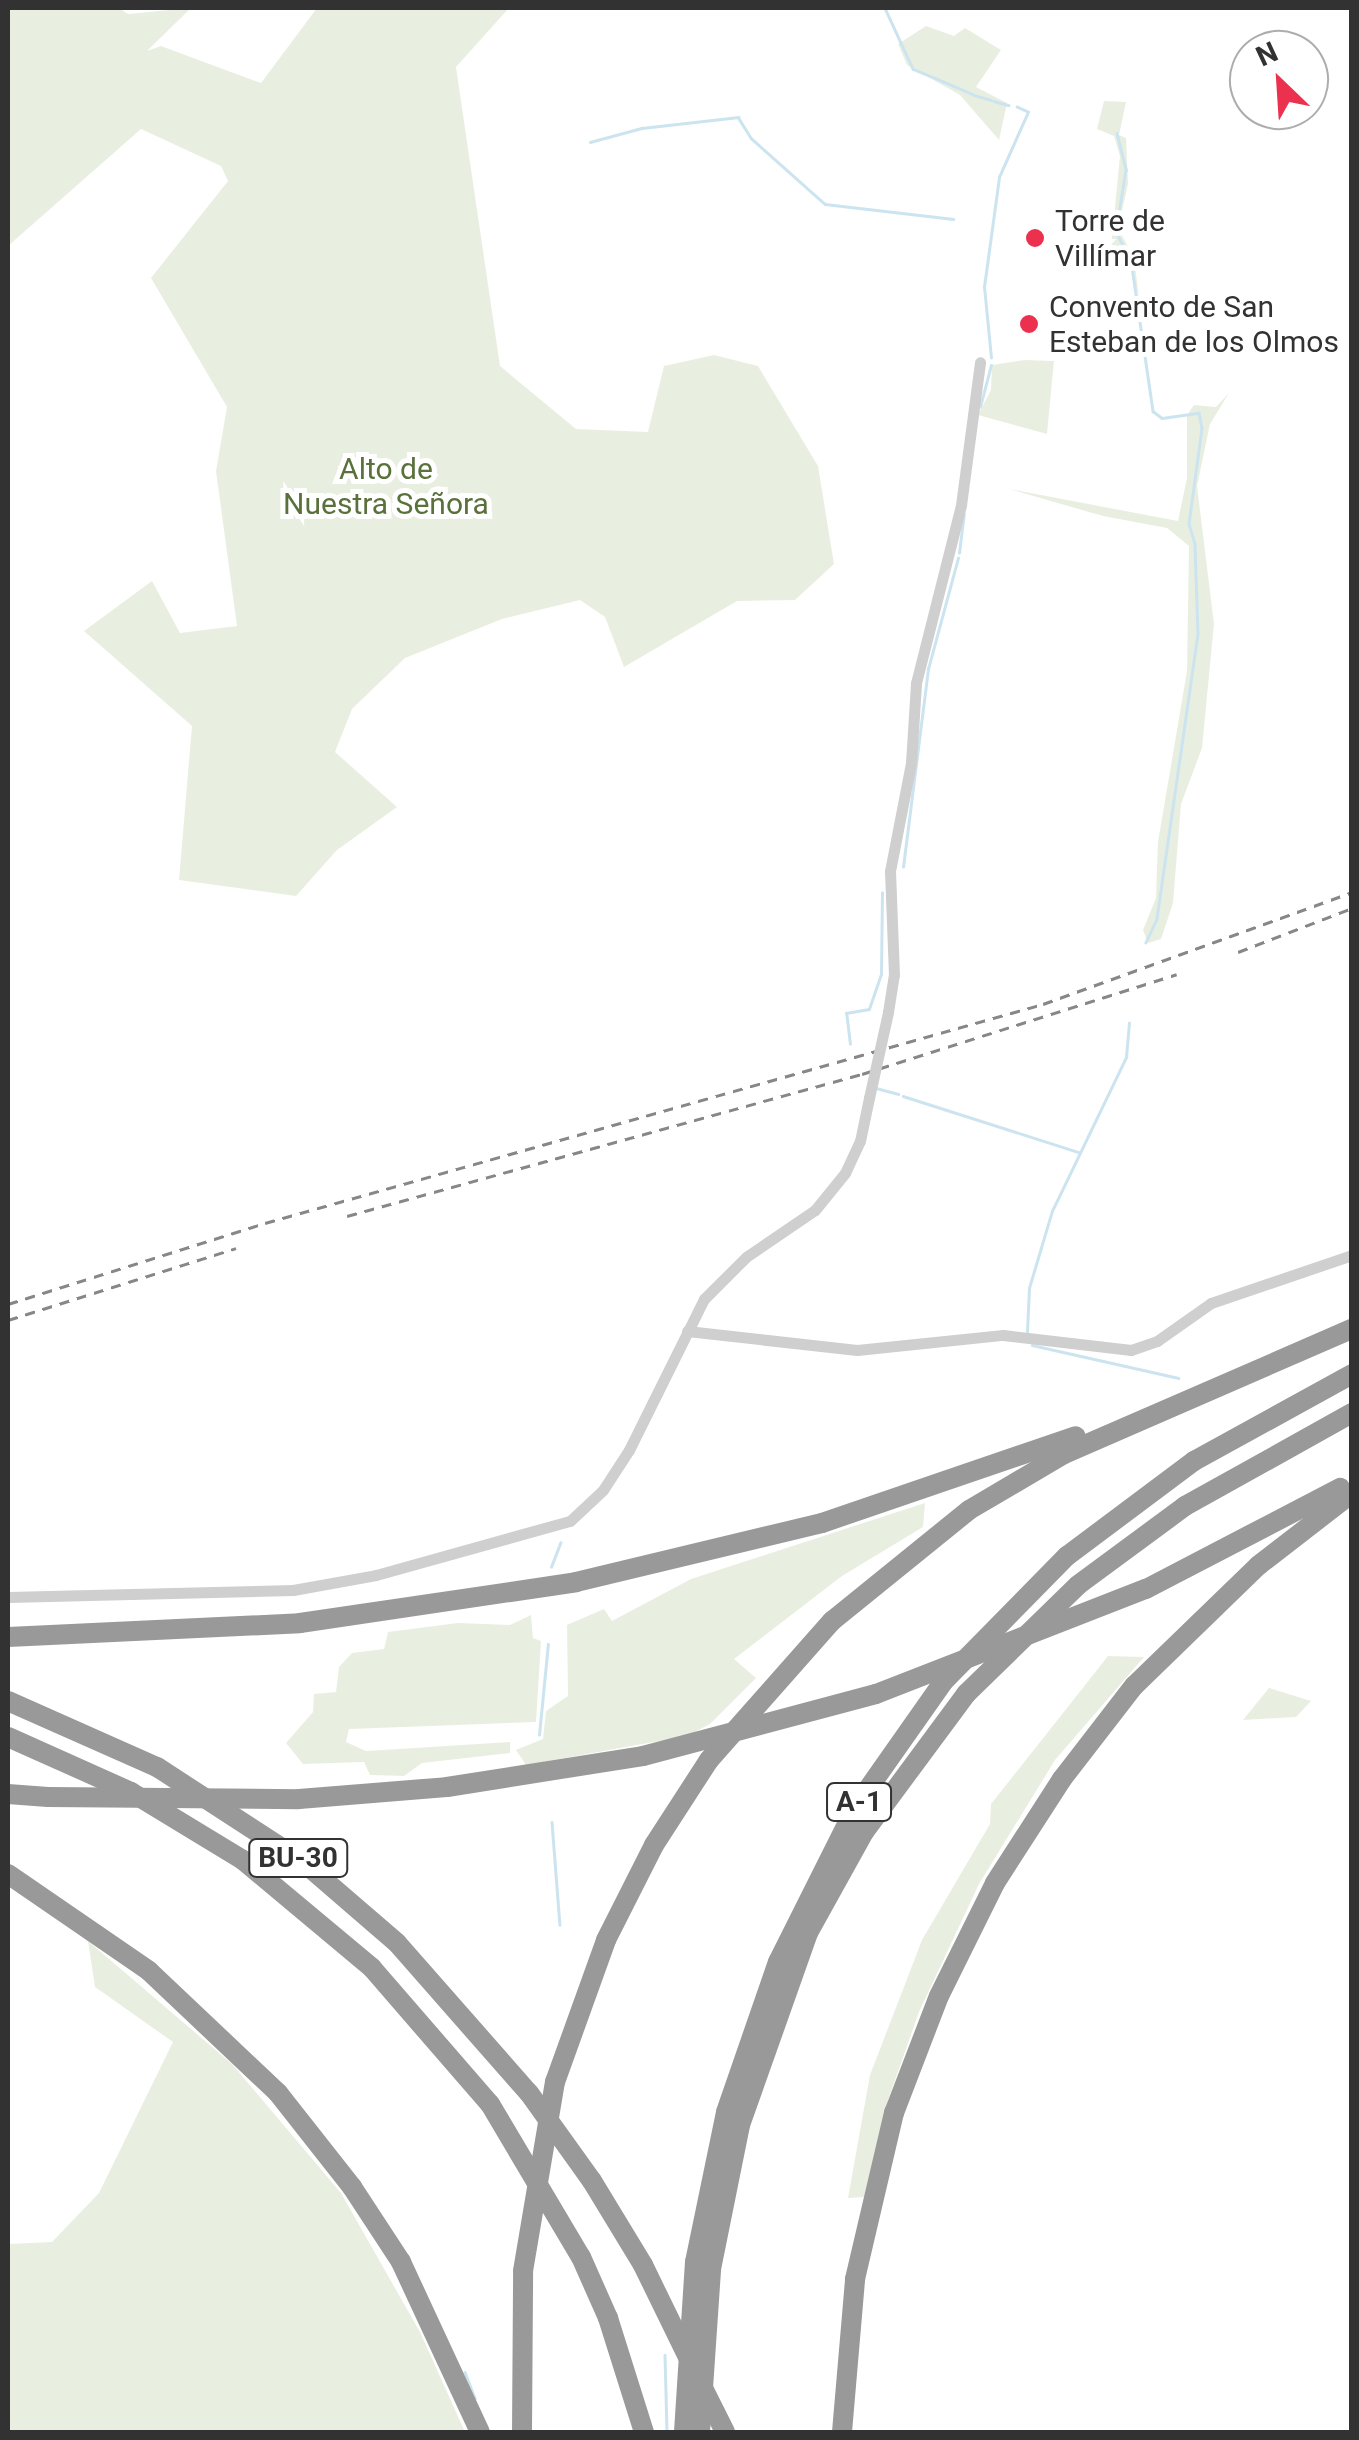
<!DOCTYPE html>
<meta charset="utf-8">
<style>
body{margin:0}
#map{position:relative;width:1359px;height:2440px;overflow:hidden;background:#fff;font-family:Roboto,sans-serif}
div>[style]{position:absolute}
.green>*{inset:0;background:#e9efe0}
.stream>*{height:2.5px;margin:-1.25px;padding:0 1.25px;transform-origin:1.25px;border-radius:1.25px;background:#cce4ef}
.street>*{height:11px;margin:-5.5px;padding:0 5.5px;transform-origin:5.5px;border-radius:5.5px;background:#cfcfcf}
.highway>*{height:20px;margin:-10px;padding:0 10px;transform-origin:10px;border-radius:10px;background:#999}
.rail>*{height:2.5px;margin-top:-1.25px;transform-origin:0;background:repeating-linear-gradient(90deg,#878787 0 10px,transparent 0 18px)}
.street-bridge>*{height:11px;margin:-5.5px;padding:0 5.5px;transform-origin:5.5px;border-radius:5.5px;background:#cfcfcf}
.highway-bridge>*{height:20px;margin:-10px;padding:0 10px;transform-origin:10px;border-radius:10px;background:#999}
.dots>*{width:28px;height:28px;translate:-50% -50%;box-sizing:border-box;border:5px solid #fff;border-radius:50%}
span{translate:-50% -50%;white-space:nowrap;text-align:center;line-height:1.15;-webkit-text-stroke:10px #fff;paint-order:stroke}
.shield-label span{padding:2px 8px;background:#fff;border:2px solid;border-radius:8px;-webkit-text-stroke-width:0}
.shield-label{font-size:28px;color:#323232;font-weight:700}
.poi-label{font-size:30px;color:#323232}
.left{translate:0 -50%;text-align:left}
.park-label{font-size:30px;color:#5a713c}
.frame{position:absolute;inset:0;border:10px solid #323232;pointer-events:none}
.north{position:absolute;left:1229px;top:30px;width:100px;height:100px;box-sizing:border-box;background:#fff;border:2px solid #adadad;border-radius:50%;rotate:335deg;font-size:28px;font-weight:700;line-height:40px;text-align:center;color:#323232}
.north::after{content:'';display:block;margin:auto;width:35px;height:45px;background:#ec314f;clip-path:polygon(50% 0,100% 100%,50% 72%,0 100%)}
</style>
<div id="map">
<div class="green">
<div style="clip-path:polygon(8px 8px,119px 8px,128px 14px,191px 8px,147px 51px,161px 46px,261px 83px,317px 8px,509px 8px,456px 67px,500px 366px,576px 429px,648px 432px,664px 366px,714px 355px,758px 366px,818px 466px,834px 564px,795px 600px,737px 601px,624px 667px,605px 617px,580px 600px,502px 619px,405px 658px,352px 709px,335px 752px,397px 807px,337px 850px,296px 896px,179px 880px,192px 726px,84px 631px,152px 581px,180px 633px,237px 626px,216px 471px,227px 407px,151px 278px,228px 181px,221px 166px,141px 129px,8px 246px)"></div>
<div style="clip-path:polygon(926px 26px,954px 36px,965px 28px,1001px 50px,976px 87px,1007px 103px,999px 140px,960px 95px,907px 65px,898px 44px)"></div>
<div style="clip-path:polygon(1104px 101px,1126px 102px,1119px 135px,1126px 138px,1128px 184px,1118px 228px,1134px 258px,1139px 298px,1127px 254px,1110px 258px,1120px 156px,1114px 136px,1097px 129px)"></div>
<div style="clip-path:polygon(1025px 360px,1054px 361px,1047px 434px,978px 415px,991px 390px,992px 365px)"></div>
<div style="clip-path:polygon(1229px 393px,1210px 424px,1197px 486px,1214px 624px,1202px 748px,1181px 804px,1173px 903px,1161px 939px,1148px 943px,1143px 930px,1156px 898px,1158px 842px,1187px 671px,1189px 546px,1167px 528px,1103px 516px,1009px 489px,1178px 521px,1187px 478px,1187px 415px,1194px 405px,1216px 407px)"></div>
<div style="clip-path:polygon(925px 1503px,923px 1527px,842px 1576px,734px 1659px,756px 1678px,710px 1724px,687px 1736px,526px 1765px,516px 1750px,543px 1739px,546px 1711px,568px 1696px,567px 1625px,604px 1609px,612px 1621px,691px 1579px)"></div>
<div style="clip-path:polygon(531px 1615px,533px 1638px,541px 1641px,536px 1722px,349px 1729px,346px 1742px,366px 1751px,510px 1742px,510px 1753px,422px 1763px,404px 1776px,370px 1775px,364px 1762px,303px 1764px,286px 1743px,313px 1712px,314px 1694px,336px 1692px,339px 1667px,352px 1653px,384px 1649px,388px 1632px,458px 1623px,510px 1625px)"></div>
<div style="clip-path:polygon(1108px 1656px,1144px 1657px,1055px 1760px,979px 1884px,919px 2012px,888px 2100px,865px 2197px,848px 2198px,870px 2075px,922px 1940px,990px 1824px,991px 1804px)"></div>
<div style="clip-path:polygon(1269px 1688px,1311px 1701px,1296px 1717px,1243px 1720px)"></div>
<div style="clip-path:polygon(88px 1941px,232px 2064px,341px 2193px,420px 2332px,465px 2432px,8px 2432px,8px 2244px,52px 2242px,99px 2193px,173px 2042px,95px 1987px)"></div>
</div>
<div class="stream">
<div style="left:885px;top:8px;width:67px;rotate:65.3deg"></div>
<div style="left:913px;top:69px;width:29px;rotate:22deg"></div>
<div style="left:942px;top:81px;width:33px;rotate:23deg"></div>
<div style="left:974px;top:95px;width:18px;rotate:16deg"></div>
<div style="left:994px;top:101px;width:15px;rotate:16deg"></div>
<div style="left:1117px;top:133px;width:38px;rotate:76deg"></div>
<div style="left:1126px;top:170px;width:63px;rotate:99.2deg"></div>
<div style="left:1116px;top:232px;width:32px;rotate:62deg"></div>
<div style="left:1131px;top:260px;width:153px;rotate:81.7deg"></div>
<div style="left:1153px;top:411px;width:11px;rotate:38deg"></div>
<div style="left:1162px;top:418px;width:37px;rotate:-8deg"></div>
<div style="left:1199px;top:413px;width:15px;rotate:79deg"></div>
<div style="left:1202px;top:428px;width:97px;rotate:97.7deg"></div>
<div style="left:1189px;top:524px;width:21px;rotate:73deg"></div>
<div style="left:1195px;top:544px;width:90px;rotate:88.1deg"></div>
<div style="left:1198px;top:634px;width:288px;rotate:98.2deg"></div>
<div style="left:1157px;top:919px;width:26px;rotate:115deg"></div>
<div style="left:590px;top:142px;width:54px;rotate:-15.1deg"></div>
<div style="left:642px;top:128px;width:97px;rotate:-6.5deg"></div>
<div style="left:738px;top:117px;width:25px;rotate:58deg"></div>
<div style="left:751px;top:138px;width:99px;rotate:41.7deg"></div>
<div style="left:825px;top:204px;width:129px;rotate:6.7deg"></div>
<div style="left:991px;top:358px;width:71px;rotate:-95.6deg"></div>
<div style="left:984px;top:287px;width:111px;rotate:-82.2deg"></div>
<div style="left:999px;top:177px;width:71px;rotate:-66deg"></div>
<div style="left:1028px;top:112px;width:12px;rotate:-156deg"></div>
<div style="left:980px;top:407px;width:43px;rotate:-75.3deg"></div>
<div style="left:959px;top:553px;width:39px;rotate:-83deg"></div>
<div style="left:903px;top:867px;width:200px;rotate:-82.8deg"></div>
<div style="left:928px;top:669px;width:115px;rotate:-74.9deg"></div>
<div style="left:850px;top:1044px;width:31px;rotate:-97deg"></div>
<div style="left:846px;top:1013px;width:23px;rotate:-10deg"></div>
<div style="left:869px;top:1009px;width:37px;rotate:-71deg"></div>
<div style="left:881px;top:974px;width:81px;rotate:-89.3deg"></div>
<div style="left:876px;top:1088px;width:23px;rotate:15deg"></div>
<div style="left:903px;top:1096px;width:184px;rotate:17.7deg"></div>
<div style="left:1027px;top:1332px;width:44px;rotate:-87.4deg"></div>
<div style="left:1029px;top:1288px;width:80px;rotate:-73.4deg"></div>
<div style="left:1052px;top:1211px;width:171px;rotate:-64.3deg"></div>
<div style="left:1126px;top:1057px;width:34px;rotate:-85deg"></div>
<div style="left:1032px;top:1345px;width:150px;rotate:12.7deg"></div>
<div style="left:551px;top:1567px;width:26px;rotate:-69deg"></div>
<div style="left:539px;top:1735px;width:91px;rotate:-84.4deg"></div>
<div style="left:552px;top:1822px;width:103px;rotate:85.6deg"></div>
<div style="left:665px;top:2355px;width:77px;rotate:88.5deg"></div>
<div style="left:465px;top:2372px;width:28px;rotate:69deg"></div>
</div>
<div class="street">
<div style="left:888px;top:1012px;width:37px;rotate:-81deg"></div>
<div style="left:894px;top:975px;width:104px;rotate:-92.2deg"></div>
<div style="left:890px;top:871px;width:110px;rotate:-79deg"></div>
<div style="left:911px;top:763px;width:80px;rotate:-86.4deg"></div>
<div style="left:916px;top:683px;width:184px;rotate:-75.8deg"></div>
<div style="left:961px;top:505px;width:144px;rotate:-82.4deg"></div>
<div style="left:687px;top:1331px;width:171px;rotate:6.4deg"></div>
<div style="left:857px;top:1350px;width:147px;rotate:-5.9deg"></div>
<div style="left:1003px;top:1335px;width:129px;rotate:6.7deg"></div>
<div style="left:1131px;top:1350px;width:28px;rotate:-19deg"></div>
<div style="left:1157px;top:1341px;width:66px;rotate:-35.1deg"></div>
<div style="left:1211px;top:1303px;width:149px;rotate:-18.8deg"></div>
<div style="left:8px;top:1597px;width:285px;rotate:-1.4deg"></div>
<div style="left:293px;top:1590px;width:84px;rotate:-10.2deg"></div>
<div style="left:376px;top:1575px;width:201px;rotate:-15.6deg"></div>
<div style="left:570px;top:1521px;width:45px;rotate:-43.2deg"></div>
<div style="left:603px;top:1490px;width:48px;rotate:-57deg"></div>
<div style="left:629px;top:1450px;width:169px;rotate:-63.6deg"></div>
<div style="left:704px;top:1299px;width:59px;rotate:-45deg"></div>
<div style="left:746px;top:1257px;width:83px;rotate:-34.3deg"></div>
<div style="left:815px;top:1210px;width:48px;rotate:-51deg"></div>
<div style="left:845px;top:1173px;width:35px;rotate:-65deg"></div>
<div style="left:860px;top:1141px;width:44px;rotate:-78.2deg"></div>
</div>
<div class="highway">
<div style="left:1146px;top:1589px;width:219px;rotate:-27.5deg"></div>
<div style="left:8px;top:1637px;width:292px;rotate:-2.7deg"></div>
<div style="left:300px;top:1623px;width:279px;rotate:-8.4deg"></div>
<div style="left:576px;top:1582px;width:253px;rotate:-13.5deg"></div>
<div style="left:822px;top:1523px;width:268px;rotate:-18.9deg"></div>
<div style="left:8px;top:1701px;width:163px;rotate:23.9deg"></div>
<div style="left:157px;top:1767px;width:173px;rotate:33deg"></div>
<div style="left:302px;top:1861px;width:125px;rotate:40.8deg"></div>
<div style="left:397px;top:1943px;width:200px;rotate:48.7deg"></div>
<div style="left:8px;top:1737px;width:135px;rotate:24.1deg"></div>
<div style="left:131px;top:1792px;width:131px;rotate:31.3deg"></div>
<div style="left:243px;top:1860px;width:168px;rotate:39.9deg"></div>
<div style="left:372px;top:1968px;width:180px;rotate:49.1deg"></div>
<div style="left:8px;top:1794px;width:40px;rotate:4.3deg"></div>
<div style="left:299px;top:1799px;width:148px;rotate:-4.6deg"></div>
<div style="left:447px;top:1787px;width:198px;rotate:-9deg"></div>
<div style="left:8px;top:1874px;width:171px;rotate:34.5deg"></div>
<div style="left:149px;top:1971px;width:178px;rotate:43.4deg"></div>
<div style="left:278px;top:2093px;width:120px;rotate:51.8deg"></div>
<div style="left:352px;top:2187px;width:90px;rotate:56.8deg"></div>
<div style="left:401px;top:2262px;width:187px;rotate:65.1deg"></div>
<div style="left:592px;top:2181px;width:98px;rotate:58.7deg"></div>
<div style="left:581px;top:2257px;width:67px;rotate:66.1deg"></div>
<div style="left:608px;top:2318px;width:120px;rotate:72.5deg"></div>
<div style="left:703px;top:2388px;width:49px;rotate:63.4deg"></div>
<div style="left:522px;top:2432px;width:161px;rotate:-89.6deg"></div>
<div style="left:523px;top:2271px;width:192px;rotate:-80.4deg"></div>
<div style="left:555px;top:2082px;width:151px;rotate:-70.2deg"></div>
<div style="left:606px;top:1940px;width:106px;rotate:-63.2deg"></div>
<div style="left:654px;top:1845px;width:101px;rotate:-57.1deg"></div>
<div style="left:709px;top:1760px;width:186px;rotate:-48.5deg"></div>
<div style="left:832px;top:1621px;width:176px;rotate:-39deg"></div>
<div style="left:969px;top:1510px;width:110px;rotate:-30.5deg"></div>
<div style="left:1064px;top:1454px;width:314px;rotate:-23.5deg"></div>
<div style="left:684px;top:2432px;width:170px;rotate:-86.3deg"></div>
<div style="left:695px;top:2262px;width:153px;rotate:-78.3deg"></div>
<div style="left:726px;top:2112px;width:159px;rotate:-70.9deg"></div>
<div style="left:778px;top:1962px;width:174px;rotate:-63.4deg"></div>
<div style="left:856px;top:1806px;width:151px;rotate:-54.9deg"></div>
<div style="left:943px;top:1682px;width:177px;rotate:-45.5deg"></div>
<div style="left:1067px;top:1556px;width:159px;rotate:-36.8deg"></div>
<div style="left:1194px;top:1461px;width:180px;rotate:-28.8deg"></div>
<div style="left:700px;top:2432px;width:163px;rotate:-86.1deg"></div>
<div style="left:711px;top:2269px;width:147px;rotate:-78.6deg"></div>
<div style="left:740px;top:2125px;width:204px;rotate:-70.5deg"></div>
<div style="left:808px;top:1933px;width:115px;rotate:-61deg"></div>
<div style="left:864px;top:1832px;width:172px;rotate:-53.5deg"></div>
<div style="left:966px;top:1694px;width:156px;rotate:-44.2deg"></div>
<div style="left:1078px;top:1585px;width:133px;rotate:-36.4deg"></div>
<div style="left:1185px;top:1506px;width:191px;rotate:-29.1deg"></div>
<div style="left:842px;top:2432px;width:154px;rotate:-85.1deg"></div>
<div style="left:855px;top:2279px;width:171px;rotate:-76.8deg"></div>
<div style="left:894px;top:2113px;width:125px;rotate:-69deg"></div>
<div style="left:939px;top:1996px;width:126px;rotate:-63.6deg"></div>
<div style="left:995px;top:1883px;width:124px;rotate:-57.2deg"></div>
<div style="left:1062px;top:1779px;width:118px;rotate:-52.3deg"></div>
<div style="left:1134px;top:1686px;width:174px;rotate:-44.1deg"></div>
<div style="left:1259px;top:1565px;width:118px;rotate:-37.7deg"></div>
</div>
<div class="rail">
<div style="left:1238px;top:952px;width:122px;rotate:-21.1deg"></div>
<div style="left:347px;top:1216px;width:534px;rotate:-15.42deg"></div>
<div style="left:862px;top:1074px;width:330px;rotate:-17.6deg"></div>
<div style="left:8px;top:1304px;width:269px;rotate:-17.5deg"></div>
<div style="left:265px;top:1223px;width:808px;rotate:-15.72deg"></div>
<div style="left:1043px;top:1004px;width:329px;rotate:-19.9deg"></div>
<div style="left:8px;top:1320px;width:239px;rotate:-17.5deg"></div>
</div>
<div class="street-bridge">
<div style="left:869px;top:1098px;width:88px;rotate:-77.5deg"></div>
</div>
<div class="highway-bridge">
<div style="left:643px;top:1756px;width:241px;rotate:-14.9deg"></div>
<div style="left:876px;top:1694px;width:290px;rotate:-21.3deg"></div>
<div style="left:48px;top:1797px;width:251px;rotate:0.5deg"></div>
<div style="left:529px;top:2093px;width:108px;rotate:54.4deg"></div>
<div style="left:490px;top:2104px;width:178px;rotate:59.3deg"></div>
<div style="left:643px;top:2265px;width:137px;rotate:64deg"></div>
</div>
<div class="dots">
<div style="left:1035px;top:238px;background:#ec314f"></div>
<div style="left:1029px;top:324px;background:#ec314f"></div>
</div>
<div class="shield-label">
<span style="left:859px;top:1802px">A-1</span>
<span style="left:298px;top:1858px">BU-30</span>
</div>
<div class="poi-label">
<span class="left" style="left:1055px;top:238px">Torre de<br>Villímar</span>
<span class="left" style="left:1049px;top:324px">Convento de San<br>Esteban de los Olmos</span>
</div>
<div class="park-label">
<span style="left:386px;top:486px">Alto de<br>Nuestra Señora</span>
</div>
<div class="frame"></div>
<div class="north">N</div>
</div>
